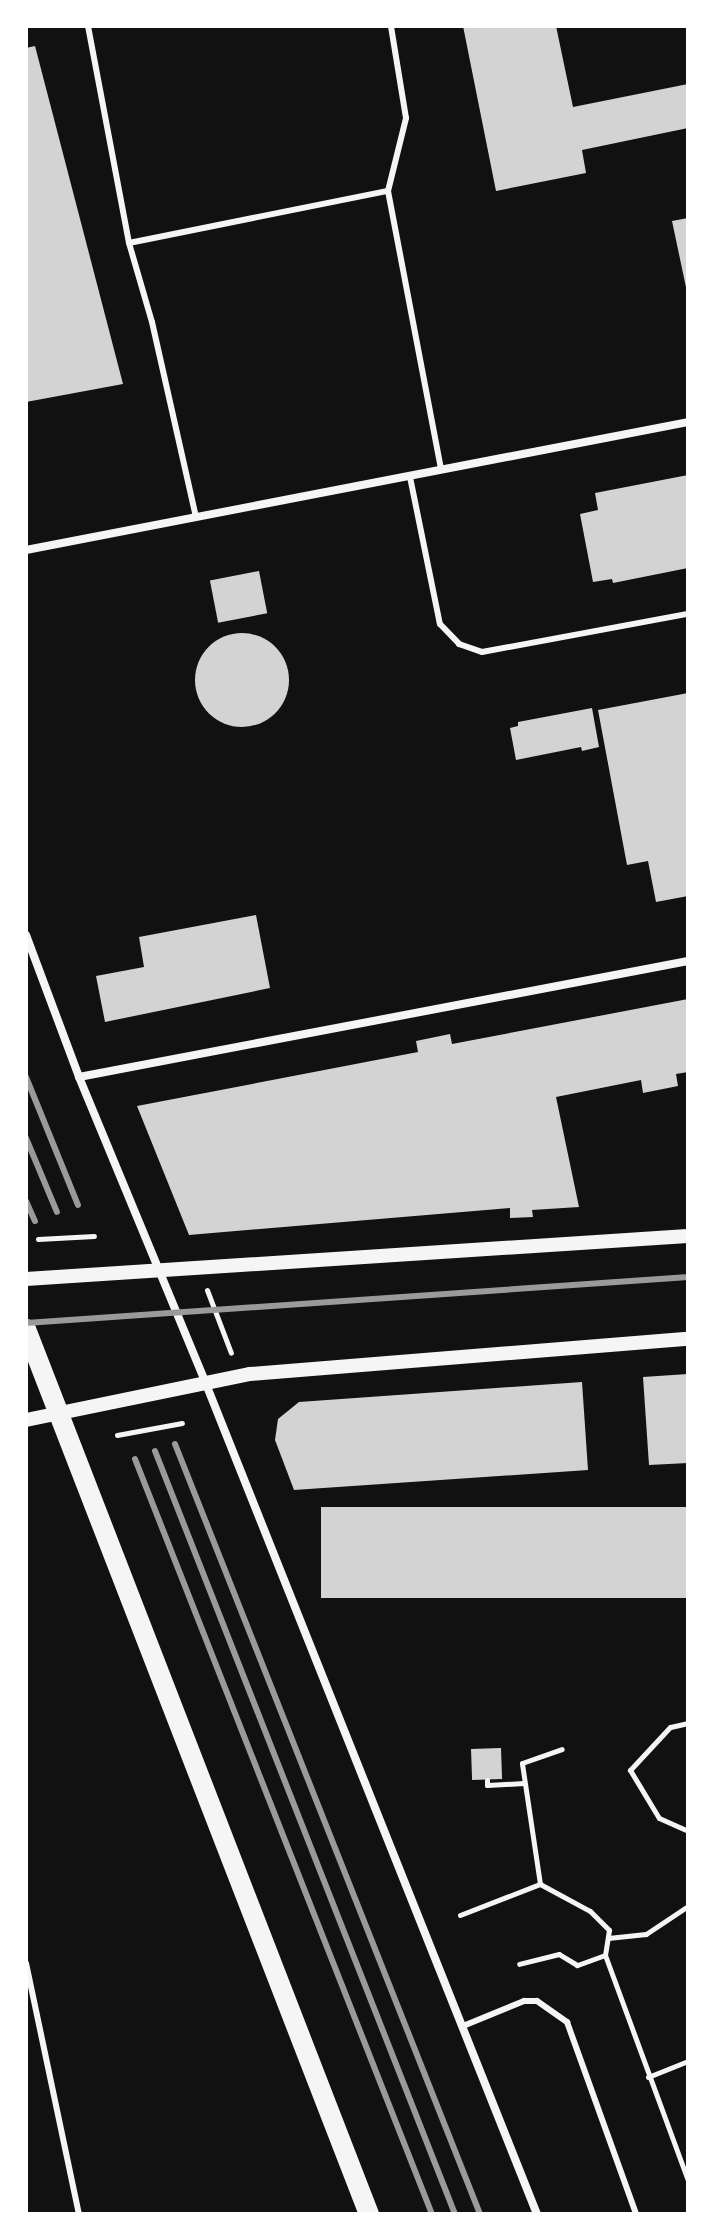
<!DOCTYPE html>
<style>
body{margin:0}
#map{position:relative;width:714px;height:2240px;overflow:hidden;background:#111;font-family:Spectral,serif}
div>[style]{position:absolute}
.building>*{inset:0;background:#d3d3d3;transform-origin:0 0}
.round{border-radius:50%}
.path>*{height:5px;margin:-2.5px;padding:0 2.5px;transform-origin:2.5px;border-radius:2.5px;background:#f5f5f5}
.service>*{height:6px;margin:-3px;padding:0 3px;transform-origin:3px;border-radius:3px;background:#f5f5f5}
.minor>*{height:8px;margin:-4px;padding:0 4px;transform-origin:4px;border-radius:4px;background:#f5f5f5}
.tertiary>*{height:14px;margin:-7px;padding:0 7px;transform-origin:7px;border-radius:7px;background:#f5f5f5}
.primary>*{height:20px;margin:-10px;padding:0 10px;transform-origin:10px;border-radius:10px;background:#f5f5f5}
.rail>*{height:6px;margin:-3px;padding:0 3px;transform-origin:3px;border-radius:3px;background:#9a9a9a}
span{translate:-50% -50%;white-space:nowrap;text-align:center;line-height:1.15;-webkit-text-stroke:6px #fff;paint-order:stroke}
.frame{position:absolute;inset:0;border:28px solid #fff;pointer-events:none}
</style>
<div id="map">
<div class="building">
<div style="clip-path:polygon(463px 26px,556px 26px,573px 107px,688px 84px,688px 128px,582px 150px,586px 173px,496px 191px)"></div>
<div style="clip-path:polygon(35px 46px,123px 384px,26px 402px,26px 48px)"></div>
<div style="clip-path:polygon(688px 218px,688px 292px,687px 292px,672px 221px)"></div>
<div style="clip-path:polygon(688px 475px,688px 568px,613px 583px,612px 579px,593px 582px,580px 514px,598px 510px,595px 493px)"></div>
<div style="left:259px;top:571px;width:43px;height:50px;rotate:79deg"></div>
<div class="round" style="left:195px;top:633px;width:94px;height:94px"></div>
<div style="clip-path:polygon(688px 693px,688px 896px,656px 902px,648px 861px,627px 865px,598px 710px)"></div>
<div style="clip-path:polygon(592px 708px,599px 747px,582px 751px,581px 747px,516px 760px,510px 728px,518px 726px,518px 722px)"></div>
<div style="clip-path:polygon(256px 915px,270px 988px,105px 1022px,96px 976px,144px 967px,139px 937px)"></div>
<div style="clip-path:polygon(688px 999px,688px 1072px,676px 1074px,678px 1086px,643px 1093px,641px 1080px,556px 1097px,579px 1207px,532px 1210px,533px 1217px,510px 1218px,510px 1208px,189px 1235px,137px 1106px,418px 1052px,416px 1041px,450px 1034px,452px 1044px)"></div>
<div style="clip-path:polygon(688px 1374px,688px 1463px,649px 1465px,643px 1377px)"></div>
<div style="clip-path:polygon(582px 1382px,588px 1470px,294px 1490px,275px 1440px,278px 1419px,299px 1402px)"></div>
<div style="left:688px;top:1507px;width:91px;height:367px;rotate:90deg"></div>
<div style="left:501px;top:1748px;width:31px;height:30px;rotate:88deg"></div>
</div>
<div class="path">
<div style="left:38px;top:1239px;width:56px;rotate:-3.1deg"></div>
<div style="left:207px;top:1290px;width:67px;rotate:69.1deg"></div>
<div style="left:117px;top:1435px;width:66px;rotate:-10.5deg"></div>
<div style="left:688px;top:1723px;width:18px;rotate:167deg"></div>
<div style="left:670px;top:1727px;width:59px;rotate:132.9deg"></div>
<div style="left:630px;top:1770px;width:56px;rotate:58.9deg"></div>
<div style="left:659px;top:1818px;width:32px;rotate:24deg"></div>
<div style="left:487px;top:1780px;width:5px;rotate:90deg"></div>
<div style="left:487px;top:1785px;width:37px;rotate:-3deg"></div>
<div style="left:540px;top:1884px;width:122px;rotate:-98.5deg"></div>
<div style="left:522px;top:1763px;width:42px;rotate:-19.3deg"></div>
<div style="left:460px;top:1915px;width:86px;rotate:-21.2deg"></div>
<div style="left:540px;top:1884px;width:57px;rotate:28.4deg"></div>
<div style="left:590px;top:1911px;width:27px;rotate:45deg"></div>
<div style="left:609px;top:1930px;width:25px;rotate:99deg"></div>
<div style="left:605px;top:1955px;width:30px;rotate:160deg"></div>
<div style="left:577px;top:1965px;width:21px;rotate:-149deg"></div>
<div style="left:559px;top:1954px;width:41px;rotate:166deg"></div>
<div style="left:608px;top:1938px;width:38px;rotate:-6deg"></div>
<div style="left:646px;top:1934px;width:50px;rotate:-33.7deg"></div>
<div style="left:605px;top:1955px;width:240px;rotate:69.8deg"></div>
<div style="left:648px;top:2077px;width:43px;rotate:-21.8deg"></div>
</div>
<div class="service">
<div style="left:88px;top:26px;width:221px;rotate:79.3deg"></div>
<div style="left:129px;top:243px;width:82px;rotate:73.8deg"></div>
<div style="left:152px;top:322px;width:200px;rotate:77.3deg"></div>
<div style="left:388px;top:191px;width:284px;rotate:79.2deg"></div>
<div style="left:129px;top:243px;width:264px;rotate:-11.4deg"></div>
<div style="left:388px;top:191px;width:75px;rotate:-76.1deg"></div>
<div style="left:406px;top:118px;width:93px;rotate:-99.3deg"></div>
<div style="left:410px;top:477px;width:150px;rotate:78.5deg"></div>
<div style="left:440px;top:624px;width:28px;rotate:46deg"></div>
<div style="left:459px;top:644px;width:24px;rotate:19deg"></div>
<div style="left:482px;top:652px;width:209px;rotate:-10.5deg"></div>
<div style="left:26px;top:1963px;width:257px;rotate:78.1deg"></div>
<div style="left:463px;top:2026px;width:66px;rotate:-22.3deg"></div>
<div style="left:524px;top:2001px;width:13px"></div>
<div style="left:537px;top:2001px;width:37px;rotate:35deg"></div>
<div style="left:567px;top:2022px;width:204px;rotate:70.2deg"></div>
</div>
<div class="minor">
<div style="left:26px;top:550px;width:674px;rotate:-10.94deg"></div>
<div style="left:26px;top:935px;width:152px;rotate:69.5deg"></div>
<div style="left:79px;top:1077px;width:332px;rotate:67.5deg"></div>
<div style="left:206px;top:1384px;width:894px;rotate:68.26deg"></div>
<div style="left:79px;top:1077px;width:620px;rotate:-10.78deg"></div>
</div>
<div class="tertiary">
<div style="left:26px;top:1279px;width:663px;rotate:-3.72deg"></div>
<div style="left:26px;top:1420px;width:229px;rotate:-11.6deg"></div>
<div style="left:250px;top:1374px;width:439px;rotate:-4.6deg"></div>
</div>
<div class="primary">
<div style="left:26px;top:1329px;width:949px;rotate:68.82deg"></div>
</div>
<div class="rail">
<div style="left:26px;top:1077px;width:138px;rotate:67.9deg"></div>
<div style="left:26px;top:1138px;width:80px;rotate:67.3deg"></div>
<div style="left:26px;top:1201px;width:22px;rotate:66deg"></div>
<div style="left:26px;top:1323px;width:664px;rotate:-3.97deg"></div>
<div style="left:175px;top:1444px;width:828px;rotate:68.39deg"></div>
<div style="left:155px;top:1451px;width:820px;rotate:68.54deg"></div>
<div style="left:135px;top:1459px;width:811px;rotate:68.53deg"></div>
</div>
<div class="frame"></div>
</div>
